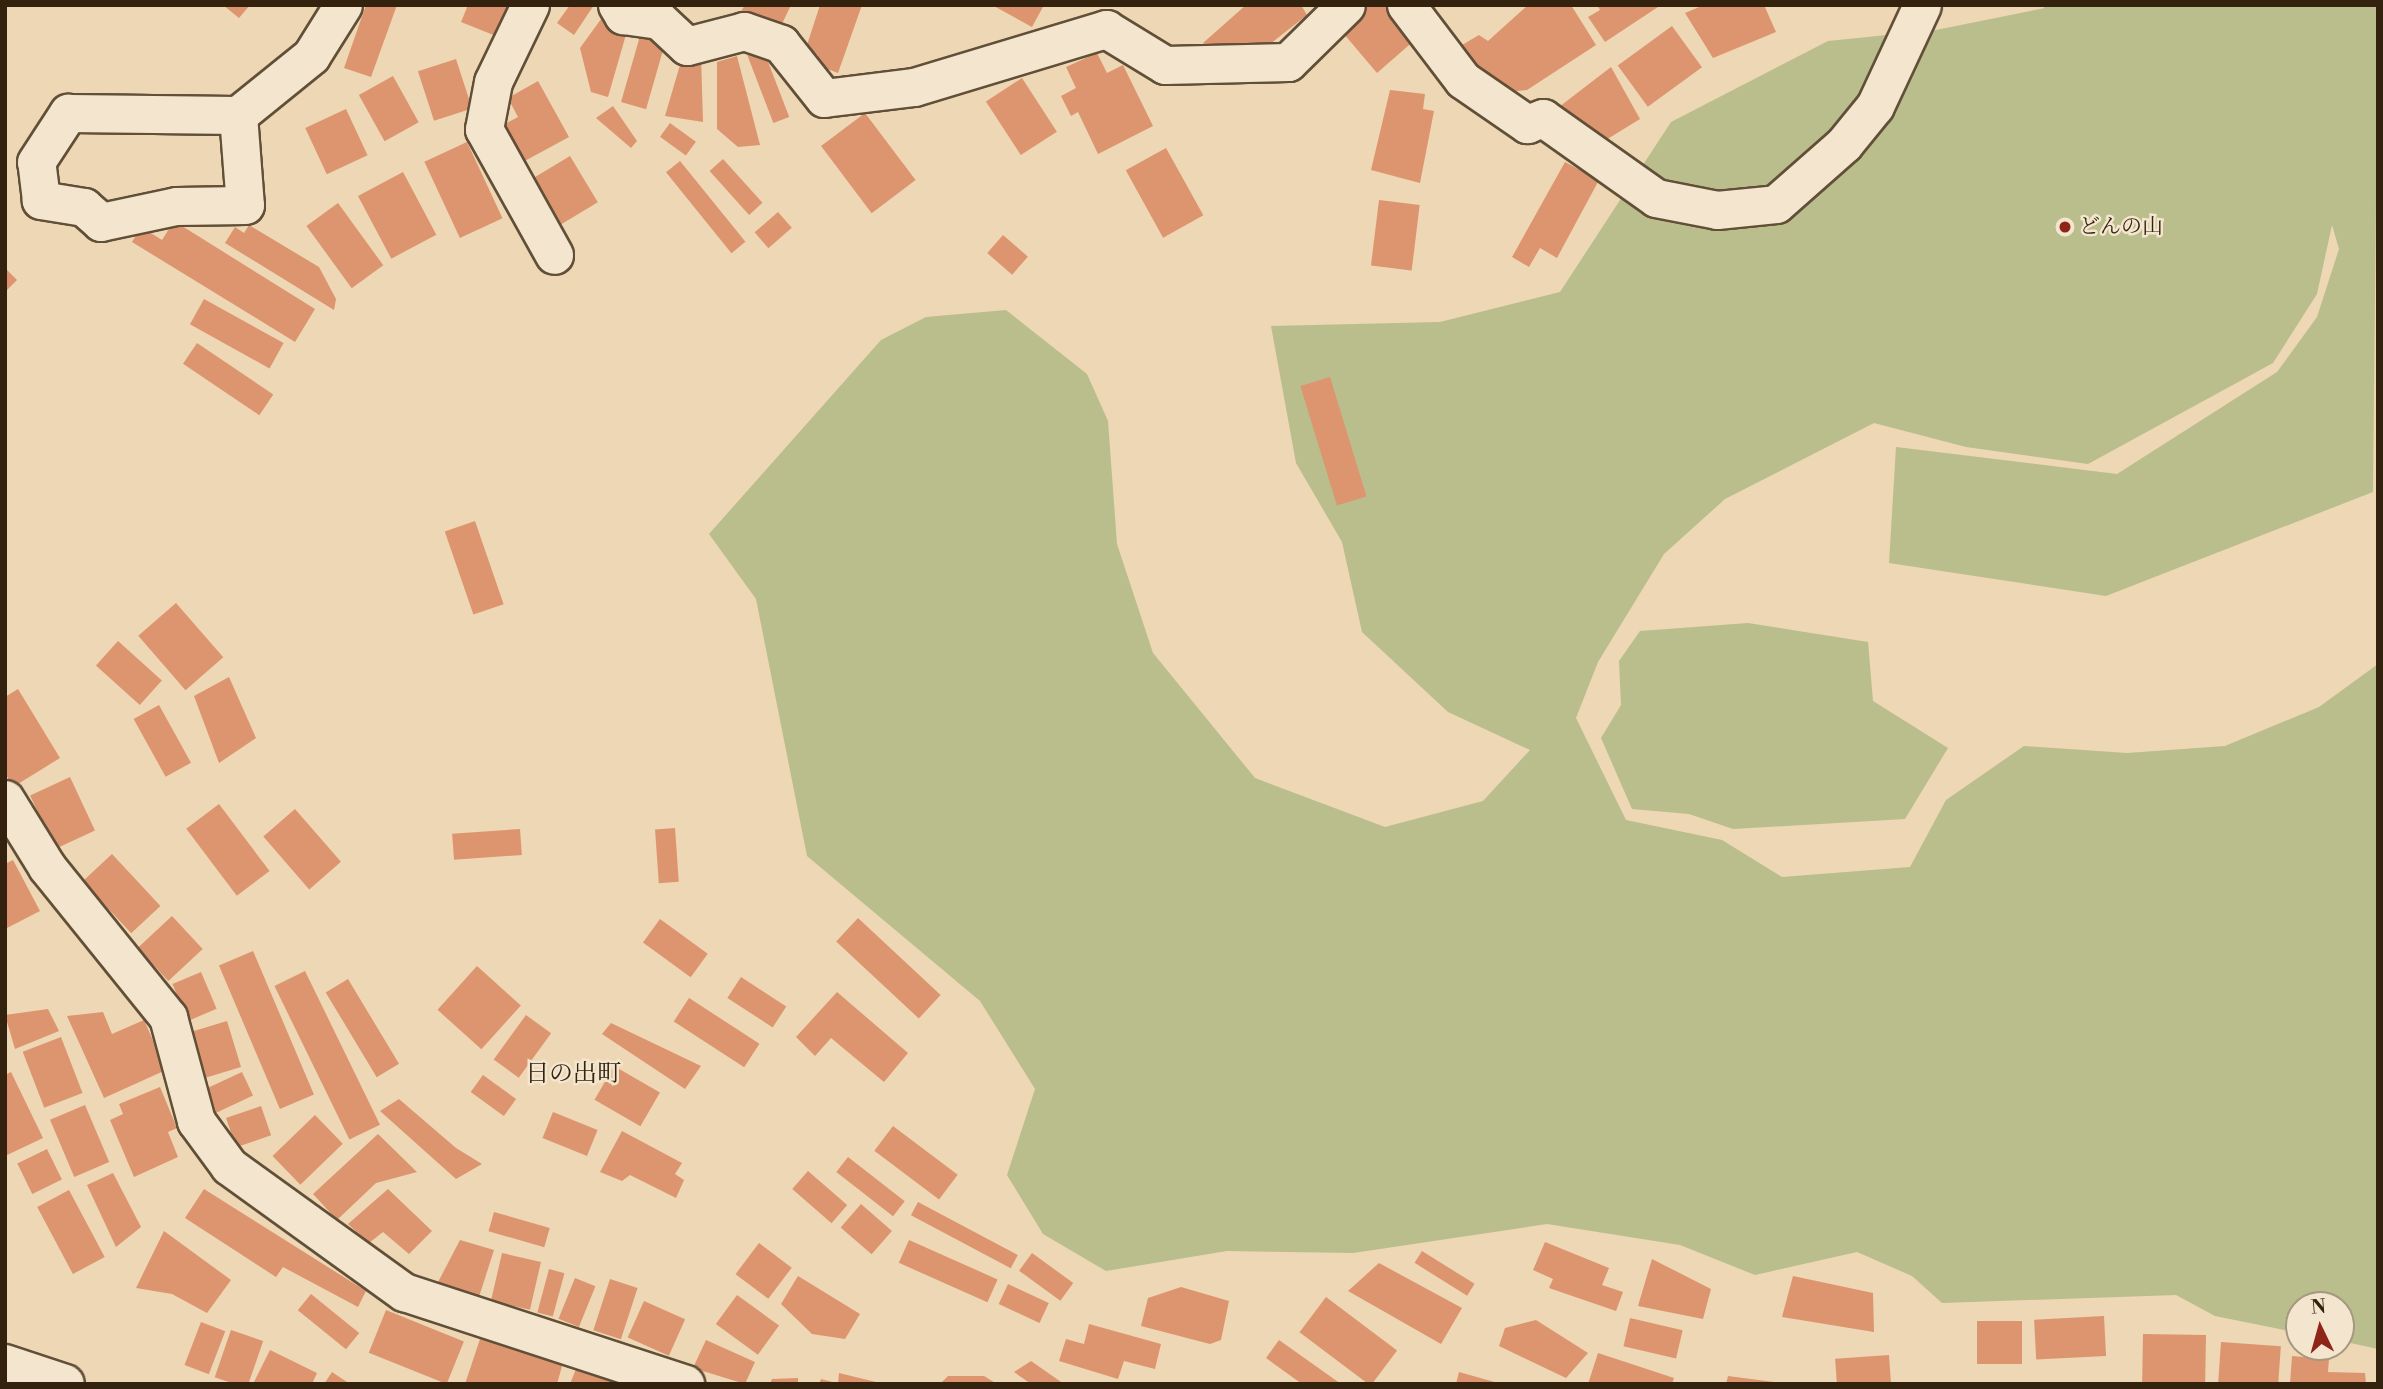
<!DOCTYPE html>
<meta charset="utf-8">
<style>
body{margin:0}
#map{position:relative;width:2383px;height:1389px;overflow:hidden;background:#edd7b4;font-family:"Libre Bodoni","Noto Serif JP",serif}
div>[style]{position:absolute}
.green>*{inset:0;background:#b9be8c}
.building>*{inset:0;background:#dd956f;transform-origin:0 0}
.roads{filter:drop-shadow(2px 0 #614f38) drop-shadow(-2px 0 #614f38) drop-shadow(0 2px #614f38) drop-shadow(0 -2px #614f38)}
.street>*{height:37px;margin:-18.5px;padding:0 18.5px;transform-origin:18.5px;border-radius:18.5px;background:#f3e5ce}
.secondary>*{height:38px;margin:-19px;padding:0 19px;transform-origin:19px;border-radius:19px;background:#f3e5ce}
.dots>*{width:19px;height:19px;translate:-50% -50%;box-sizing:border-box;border:4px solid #f3e5ce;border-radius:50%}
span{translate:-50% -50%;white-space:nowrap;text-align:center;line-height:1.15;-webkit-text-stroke:5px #f3e5ce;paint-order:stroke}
.poi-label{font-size:21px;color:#32220e}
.left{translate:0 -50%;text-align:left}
.quarter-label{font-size:24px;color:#32220e}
.frame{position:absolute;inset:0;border:7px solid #32220e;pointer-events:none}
.north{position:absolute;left:2285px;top:1291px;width:70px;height:70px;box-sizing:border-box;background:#f3e5ce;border:2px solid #a69781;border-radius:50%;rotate:355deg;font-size:19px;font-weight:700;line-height:28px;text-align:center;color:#32220e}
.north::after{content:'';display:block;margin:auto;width:24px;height:32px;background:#8f2418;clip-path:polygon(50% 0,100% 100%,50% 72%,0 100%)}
</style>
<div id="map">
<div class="green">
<div style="clip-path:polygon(2039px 5px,2378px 5px,2373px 492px,2106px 596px,1889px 563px,1896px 447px,2117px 474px,2277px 372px,2317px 317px,2339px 249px,2332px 225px,2317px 294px,2273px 363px,2088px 464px,1966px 447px,1874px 423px,1725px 499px,1664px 554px,1598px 662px,1576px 718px,1626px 820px,1722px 840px,1782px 877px,1910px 867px,1946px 800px,2024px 746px,2127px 753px,2225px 746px,2319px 707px,2378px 664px,2378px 1349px,2341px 1341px,2341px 1305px,2299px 1305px,2299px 1333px,2215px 1316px,2176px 1295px,1942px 1303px,1912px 1276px,1857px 1252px,1755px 1275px,1680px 1245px,1547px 1224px,1353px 1253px,1227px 1251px,1106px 1271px,1043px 1234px,1007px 1175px,1035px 1089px,980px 1001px,807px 856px,756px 599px,709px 534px,881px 340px,926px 317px,1006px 310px,1087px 374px,1108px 421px,1117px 544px,1153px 653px,1255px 778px,1385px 827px,1483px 801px,1530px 750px,1448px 712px,1362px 632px,1342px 542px,1296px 463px,1271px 326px,1440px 322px,1560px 292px,1671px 122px,1828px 41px,1936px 30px,2045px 8px)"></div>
<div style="clip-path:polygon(1748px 623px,1868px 642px,1873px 701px,1948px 748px,1905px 819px,1733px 829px,1689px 814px,1632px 809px,1601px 738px,1621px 705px,1619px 661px,1640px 631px)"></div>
</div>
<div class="building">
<div style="clip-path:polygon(223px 5px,250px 5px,239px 18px)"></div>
<div style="clip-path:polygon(366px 5px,397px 5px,371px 77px,344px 68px)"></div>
<div style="clip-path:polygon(468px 5px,514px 5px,501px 38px,461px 22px)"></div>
<div style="clip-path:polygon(570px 5px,594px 5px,574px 35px,557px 23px)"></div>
<div style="clip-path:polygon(745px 5px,791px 5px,781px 26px,740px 13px)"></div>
<div style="clip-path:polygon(820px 5px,862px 5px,838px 73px,814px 64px,818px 55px,805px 51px)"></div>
<div style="clip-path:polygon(992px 5px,1044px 5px,1032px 27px)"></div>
<div style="clip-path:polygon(1246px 5px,1301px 5px,1307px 15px,1270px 44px,1212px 53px,1203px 43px)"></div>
<div style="clip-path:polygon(1363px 5px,1387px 5px,1416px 39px,1377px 73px,1338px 27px)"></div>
<div style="clip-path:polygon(1528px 5px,1571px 5px,1596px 45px,1527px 90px,1494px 94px,1462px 45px,1479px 35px,1488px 41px)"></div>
<div style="clip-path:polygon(1597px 5px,1661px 5px,1605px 42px,1588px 17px,1600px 10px)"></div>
<div style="clip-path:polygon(1704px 5px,1764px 5px,1776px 32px,1713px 58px,1685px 13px)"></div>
<div style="clip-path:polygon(604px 15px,627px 31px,608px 97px,591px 92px,580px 48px)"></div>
<div style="left:1672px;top:26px;width:51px;height:67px;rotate:54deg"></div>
<div style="left:642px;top:29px;width:26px;height:76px;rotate:16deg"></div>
<div style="left:762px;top:46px;width:76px;height:17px;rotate:69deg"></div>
<div style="clip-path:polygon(1097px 53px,1107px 73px,1123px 65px,1153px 126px,1098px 154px,1078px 112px,1071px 116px,1061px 96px,1076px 88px,1066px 67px)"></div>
<div style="clip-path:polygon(701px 56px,703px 122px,665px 116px,682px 58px)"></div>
<div style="clip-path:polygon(737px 56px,760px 145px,738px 147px,717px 129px,717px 62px)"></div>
<div style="left:456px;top:59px;width:52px;height:40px;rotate:72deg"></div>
<div style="clip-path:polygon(1611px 67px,1640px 119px,1596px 146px,1559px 107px)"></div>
<div style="left:393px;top:76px;width:53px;height:39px;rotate:61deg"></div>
<div style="left:1022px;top:78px;width:64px;height:43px;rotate:57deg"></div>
<div style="clip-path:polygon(538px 81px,569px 137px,521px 163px,501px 126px,518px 117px,508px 98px)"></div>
<div style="clip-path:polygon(1390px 90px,1425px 94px,1423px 109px,1434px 111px,1420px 183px,1371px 170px)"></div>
<div style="clip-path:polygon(613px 106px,637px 141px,631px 148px,596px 118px)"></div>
<div style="left:346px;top:109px;width:51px;height:45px;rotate:65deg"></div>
<div style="left:865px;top:113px;width:84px;height:55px;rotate:53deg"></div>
<div style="left:670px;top:123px;width:32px;height:17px;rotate:36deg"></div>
<div style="left:467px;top:142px;width:84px;height:47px;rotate:65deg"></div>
<div style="left:1166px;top:148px;width:77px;height:46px;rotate:61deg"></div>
<div style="left:570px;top:156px;width:54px;height:47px;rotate:59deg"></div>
<div style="left:723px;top:159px;width:59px;height:18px;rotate:48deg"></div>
<div style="left:680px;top:161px;width:104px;height:18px;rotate:51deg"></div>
<div style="clip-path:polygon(1565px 162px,1599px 180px,1557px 258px,1540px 248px,1529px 267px,1512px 257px)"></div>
<div style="left:403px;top:172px;width:71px;height:51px;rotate:62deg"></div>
<div style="left:1379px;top:200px;width:41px;height:66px;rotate:7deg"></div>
<div style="left:338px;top:203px;width:77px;height:39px;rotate:54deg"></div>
<div style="left:778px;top:212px;width:21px;height:31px;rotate:49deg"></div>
<div style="clip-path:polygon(174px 221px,315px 309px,295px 342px,132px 242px,141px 227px,162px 240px)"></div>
<div style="clip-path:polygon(249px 225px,319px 267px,336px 299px,334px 310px,225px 243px,235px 227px,244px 233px)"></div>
<div style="left:1003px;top:235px;width:33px;height:24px;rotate:41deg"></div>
<div style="clip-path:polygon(5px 268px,17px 280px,5px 292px)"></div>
<div style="left:204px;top:299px;width:91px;height:29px;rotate:29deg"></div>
<div style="left:197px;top:343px;width:92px;height:25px;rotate:34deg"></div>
<div style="left:1330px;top:377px;width:125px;height:31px;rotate:73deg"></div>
<div style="left:475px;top:521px;width:88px;height:32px;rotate:71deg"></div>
<div style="left:176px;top:603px;width:72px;height:50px;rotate:49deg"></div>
<div style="left:118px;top:641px;width:59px;height:33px;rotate:42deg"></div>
<div style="clip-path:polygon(229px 677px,256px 738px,219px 763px,194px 696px)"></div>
<div style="clip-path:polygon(18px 689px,60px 758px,13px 787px,5px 773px,5px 697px)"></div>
<div style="left:159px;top:705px;width:66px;height:29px;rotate:61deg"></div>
<div style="left:70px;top:777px;width:59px;height:44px;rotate:65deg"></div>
<div style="left:219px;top:804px;width:84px;height:41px;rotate:53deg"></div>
<div style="left:295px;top:809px;width:70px;height:42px;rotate:49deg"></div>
<div style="left:675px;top:828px;width:54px;height:20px;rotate:86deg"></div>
<div style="left:520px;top:829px;width:26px;height:68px;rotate:86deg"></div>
<div style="left:112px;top:854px;width:71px;height:40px;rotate:47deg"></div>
<div style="clip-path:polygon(13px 860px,40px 911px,5px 929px,5px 864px)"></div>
<div style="left:172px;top:916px;width:45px;height:47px;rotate:47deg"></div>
<div style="left:858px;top:918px;width:113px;height:32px;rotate:43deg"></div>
<div style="left:660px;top:919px;width:59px;height:29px;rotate:36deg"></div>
<div style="left:253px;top:951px;width:156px;height:37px;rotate:67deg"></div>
<div style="left:477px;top:966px;width:59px;height:59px;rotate:42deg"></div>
<div style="left:305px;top:971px;width:171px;height:34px;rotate:64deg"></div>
<div style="left:201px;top:972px;width:40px;height:31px;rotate:67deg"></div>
<div style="left:741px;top:977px;width:54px;height:25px;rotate:33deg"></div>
<div style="left:348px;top:979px;width:99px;height:26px;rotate:59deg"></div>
<div style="clip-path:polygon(837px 992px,908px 1053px,884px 1082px,831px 1038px,815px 1056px,796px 1037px)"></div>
<div style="left:689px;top:998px;width:84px;height:28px;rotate:33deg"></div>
<div style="clip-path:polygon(48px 1009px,59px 1031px,15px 1049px,5px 1015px)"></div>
<div style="clip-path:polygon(103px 1012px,112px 1034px,144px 1020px,166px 1070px,104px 1098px,67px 1016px)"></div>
<div style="left:526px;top:1015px;width:31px;height:55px;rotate:36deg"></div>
<div style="left:227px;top:1021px;width:48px;height:38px;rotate:73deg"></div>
<div style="clip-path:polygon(611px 1023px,701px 1066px,685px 1089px,602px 1034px)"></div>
<div style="left:61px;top:1037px;width:60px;height:41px;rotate:69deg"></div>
<div style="left:614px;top:1066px;width:53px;height:39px;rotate:30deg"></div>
<div style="clip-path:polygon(11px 1072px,43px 1138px,5px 1156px,5px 1075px)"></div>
<div style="left:242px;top:1072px;width:26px;height:44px;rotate:65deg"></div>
<div style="left:483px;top:1075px;width:41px;height:21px;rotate:36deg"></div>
<div style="clip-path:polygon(160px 1087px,177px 1128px,168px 1132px,178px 1157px,134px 1177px,110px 1120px,123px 1114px,119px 1104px)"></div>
<div style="clip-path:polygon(399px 1099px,456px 1148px,482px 1164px,456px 1179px,380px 1111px)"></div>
<div style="left:85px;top:1105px;width:62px;height:38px;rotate:67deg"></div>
<div style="left:261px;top:1106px;width:31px;height:37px;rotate:71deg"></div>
<div style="left:553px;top:1112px;width:48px;height:28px;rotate:22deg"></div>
<div style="left:315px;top:1115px;width:40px;height:59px;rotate:46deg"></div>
<div style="left:893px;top:1126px;width:81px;height:31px;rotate:37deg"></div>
<div style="clip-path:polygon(622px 1131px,682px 1163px,675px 1174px,684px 1180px,676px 1198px,630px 1175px,622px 1181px,600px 1172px)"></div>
<div style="clip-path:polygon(378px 1134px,417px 1172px,376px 1183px,337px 1220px,313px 1194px)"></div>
<div style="left:47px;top:1149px;width:34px;height:33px;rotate:64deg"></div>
<div style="left:848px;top:1157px;width:72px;height:19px;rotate:38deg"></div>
<div style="left:808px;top:1171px;width:52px;height:24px;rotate:41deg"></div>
<div style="clip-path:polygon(113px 1173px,141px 1227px,116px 1247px,87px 1185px)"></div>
<div style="clip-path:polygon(204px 1189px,366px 1291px,358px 1307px,283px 1267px,276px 1277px,185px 1218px)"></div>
<div style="clip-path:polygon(388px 1189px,432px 1231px,409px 1254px,383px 1232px,369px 1243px,348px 1224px)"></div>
<div style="left:69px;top:1190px;width:76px;height:36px;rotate:62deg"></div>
<div style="left:918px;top:1202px;width:113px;height:15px;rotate:28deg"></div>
<div style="left:861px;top:1204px;width:41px;height:31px;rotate:41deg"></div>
<div style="left:494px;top:1212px;width:58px;height:20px;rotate:16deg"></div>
<div style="clip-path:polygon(164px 1231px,231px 1280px,207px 1313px,172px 1294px,136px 1288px)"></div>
<div style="clip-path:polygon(460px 1240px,494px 1250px,479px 1297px,436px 1286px)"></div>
<div style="left:909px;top:1240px;width:97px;height:25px;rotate:24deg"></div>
<div style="clip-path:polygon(1545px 1242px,1609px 1268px,1602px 1285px,1623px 1292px,1616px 1311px,1549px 1288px,1553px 1279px,1533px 1270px)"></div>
<div style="left:759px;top:1243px;width:41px;height:39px;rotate:37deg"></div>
<div style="left:1422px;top:1251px;width:62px;height:14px;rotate:32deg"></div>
<div style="left:502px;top:1253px;width:40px;height:49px;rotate:13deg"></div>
<div style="left:1032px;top:1253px;width:51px;height:22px;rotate:36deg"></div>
<div style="clip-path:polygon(1652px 1259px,1711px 1289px,1703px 1319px,1638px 1306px)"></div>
<div style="clip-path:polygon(1379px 1263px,1462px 1308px,1441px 1344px,1348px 1291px)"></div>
<div style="left:549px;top:1269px;width:16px;height:45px;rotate:15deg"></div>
<div style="clip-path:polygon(798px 1276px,860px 1314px,845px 1339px,812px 1334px,781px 1304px)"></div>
<div style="clip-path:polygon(1793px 1276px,1873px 1293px,1874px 1332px,1782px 1317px)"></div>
<div style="left:575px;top:1278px;width:22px;height:44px;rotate:22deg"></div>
<div style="left:610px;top:1279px;width:29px;height:54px;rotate:18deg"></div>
<div style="left:1008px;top:1284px;width:45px;height:22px;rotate:25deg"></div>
<div style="clip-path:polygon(1181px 1287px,1229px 1301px,1221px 1340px,1210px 1344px,1141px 1326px,1148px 1298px)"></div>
<div style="left:311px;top:1294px;width:62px;height:21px;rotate:39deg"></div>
<div style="left:737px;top:1295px;width:52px;height:36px;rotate:36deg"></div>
<div style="left:1326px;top:1297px;width:89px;height:44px;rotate:37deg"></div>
<div style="left:644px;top:1301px;width:45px;height:40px;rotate:24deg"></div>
<div style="left:386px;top:1310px;width:84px;height:46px;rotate:22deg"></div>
<div style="left:2104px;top:1316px;width:40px;height:70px;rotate:87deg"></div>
<div style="left:1630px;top:1318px;width:54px;height:29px;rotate:13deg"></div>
<div style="clip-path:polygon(1536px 1320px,1588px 1353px,1566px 1378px,1499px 1346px,1505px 1328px)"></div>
<div style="left:2022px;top:1321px;width:43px;height:45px;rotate:90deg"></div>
<div style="left:201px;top:1322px;width:26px;height:46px;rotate:21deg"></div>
<div style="clip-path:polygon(1089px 1324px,1161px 1344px,1155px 1369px,1124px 1361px,1118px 1379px,1059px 1361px,1066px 1339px,1084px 1344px)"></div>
<div style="left:231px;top:1330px;width:34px;height:50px;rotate:19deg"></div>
<div style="clip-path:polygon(482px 1333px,564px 1359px,557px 1384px,465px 1384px)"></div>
<div style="left:2143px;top:1334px;width:63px;height:50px;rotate:1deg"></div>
<div style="clip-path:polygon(706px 1340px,755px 1362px,745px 1384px,693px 1368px)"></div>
<div style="clip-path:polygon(1279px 1340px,1341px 1384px,1302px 1384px,1266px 1358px)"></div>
<div style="left:2221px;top:1342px;width:60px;height:42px;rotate:4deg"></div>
<div style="clip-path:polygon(270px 1350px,317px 1373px,312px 1384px,253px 1384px)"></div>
<div style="clip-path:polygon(1598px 1353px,1674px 1378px,1672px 1384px,1588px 1384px)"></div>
<div style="left:1889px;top:1355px;width:29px;height:54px;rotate:86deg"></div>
<div style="clip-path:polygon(2292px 1356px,2329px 1359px,2328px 1372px,2365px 1373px,2366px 1384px,2290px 1384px)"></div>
<div style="clip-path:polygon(1031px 1361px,1064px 1384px,1031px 1384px,1014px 1372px)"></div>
<div style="clip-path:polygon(578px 1364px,626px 1384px,570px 1384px)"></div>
<div style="clip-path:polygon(332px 1372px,350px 1384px,324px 1384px)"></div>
<div style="clip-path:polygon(1459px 1372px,1498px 1383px,1498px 1384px,1456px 1384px)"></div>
<div style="clip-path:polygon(839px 1373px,880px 1383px,880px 1384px,838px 1384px)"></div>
<div style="clip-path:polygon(948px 1376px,984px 1376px,997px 1384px,940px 1384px)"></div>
<div style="clip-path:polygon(1728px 1376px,1774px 1382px,1774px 1384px,1726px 1384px)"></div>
<div style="clip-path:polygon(798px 1378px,798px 1384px,770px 1384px,772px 1379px)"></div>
<div style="clip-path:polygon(821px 1379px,836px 1383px,836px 1384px,819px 1384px)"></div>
</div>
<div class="roads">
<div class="street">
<div style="left:530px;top:5px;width:85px;rotate:115.7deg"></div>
<div style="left:493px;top:82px;width:48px;rotate:100.8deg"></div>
<div style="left:484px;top:129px;width:144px;rotate:60.9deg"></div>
<div style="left:617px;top:5px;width:12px;rotate:59deg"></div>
<div style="left:623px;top:15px;width:36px;rotate:8deg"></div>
<div style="left:659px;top:20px;width:38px;rotate:43deg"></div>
<div style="left:687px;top:46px;width:59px;rotate:-14.7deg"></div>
<div style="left:744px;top:31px;width:39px;rotate:19deg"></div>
<div style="left:781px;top:44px;width:69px;rotate:51.5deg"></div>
<div style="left:824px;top:98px;width:91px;rotate:-7deg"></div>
<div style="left:914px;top:87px;width:201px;rotate:-16.8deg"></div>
<div style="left:1106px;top:29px;width:69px;rotate:31.4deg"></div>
<div style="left:1165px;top:65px;width:123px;rotate:-1.4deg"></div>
<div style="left:1288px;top:62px;width:81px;rotate:-44.5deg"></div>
<div style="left:1406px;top:5px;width:94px;rotate:52.8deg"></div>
<div style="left:1463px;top:80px;width:78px;rotate:34.5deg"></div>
<div style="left:1527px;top:124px;width:17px;rotate:-21deg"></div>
<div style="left:1543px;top:118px;width:138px;rotate:35.3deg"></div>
<div style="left:1656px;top:198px;width:62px;rotate:11.1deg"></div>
<div style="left:1717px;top:210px;width:59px;rotate:-5.8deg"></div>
<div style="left:1776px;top:204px;width:91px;rotate:-41.4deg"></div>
<div style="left:1844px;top:144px;width:49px;rotate:-50.8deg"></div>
<div style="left:1875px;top:106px;width:111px;rotate:-65deg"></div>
<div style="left:68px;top:113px;width:170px;rotate:0.7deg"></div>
<div style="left:238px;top:115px;width:90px;rotate:85.6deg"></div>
<div style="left:245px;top:205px;width:69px;rotate:179.2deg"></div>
<div style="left:176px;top:206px;width:77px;rotate:168deg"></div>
<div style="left:101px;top:222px;width:23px;rotate:-139deg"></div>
<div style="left:84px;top:207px;width:44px;rotate:-170.8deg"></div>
<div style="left:41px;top:200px;width:38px;rotate:-97deg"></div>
<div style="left:36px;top:162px;width:59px;rotate:-56.9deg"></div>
<div style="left:238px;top:115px;width:94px;rotate:-38.9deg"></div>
<div style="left:311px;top:56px;width:60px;rotate:-57.9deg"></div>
<div style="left:5px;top:799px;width:80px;rotate:58.3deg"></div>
<div style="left:47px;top:867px;width:193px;rotate:51.1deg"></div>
<div style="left:168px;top:1017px;width:108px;rotate:74.9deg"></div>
<div style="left:196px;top:1121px;width:56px;rotate:53.7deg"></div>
<div style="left:229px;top:1166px;width:216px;rotate:35.8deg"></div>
<div style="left:404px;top:1292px;width:296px;rotate:18.1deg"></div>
</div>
<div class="secondary">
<div style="left:5px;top:1364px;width:63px;rotate:18.4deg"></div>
</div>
</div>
<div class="dots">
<div style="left:2065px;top:227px;background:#8f2418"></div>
</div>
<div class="poi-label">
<span class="left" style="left:2079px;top:227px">どんの山</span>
</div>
<div class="quarter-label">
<span style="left:573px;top:1075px">日の出町</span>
</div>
<div class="frame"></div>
<div class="north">N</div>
</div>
